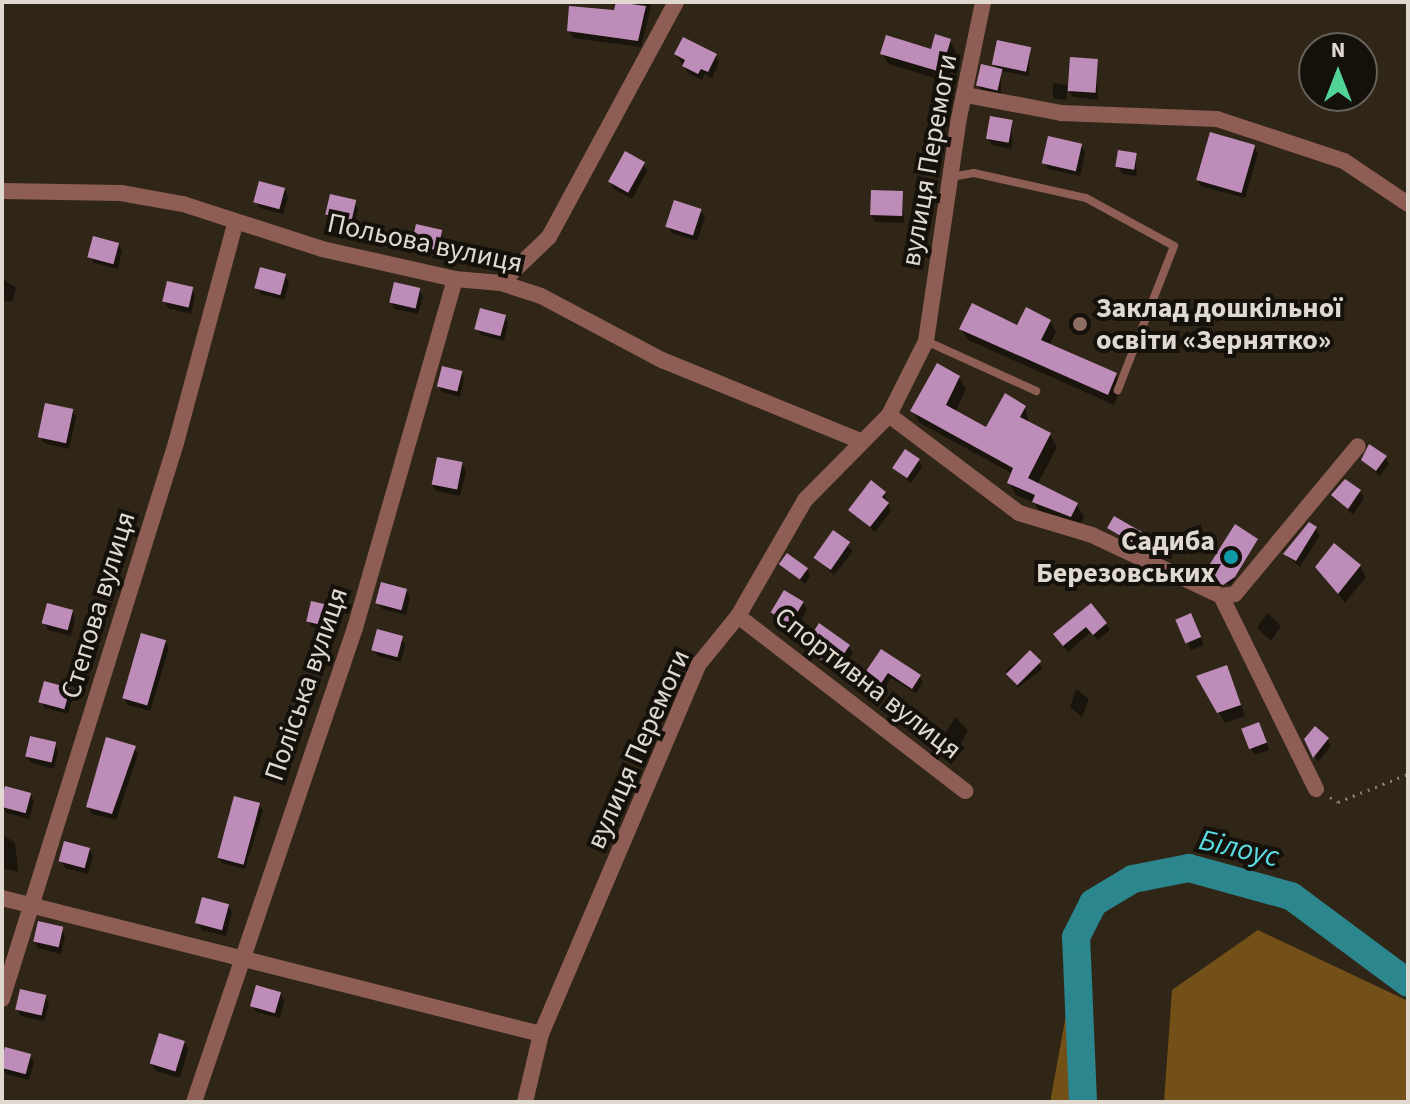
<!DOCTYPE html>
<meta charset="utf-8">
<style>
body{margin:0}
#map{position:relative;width:1410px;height:1104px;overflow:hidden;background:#302618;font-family:"Source Sans 3",sans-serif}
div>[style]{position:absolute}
.forest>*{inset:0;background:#745019}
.shadow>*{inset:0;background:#0007;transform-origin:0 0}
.river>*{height:28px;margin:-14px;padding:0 14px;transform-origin:14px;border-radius:14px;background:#2b878d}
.building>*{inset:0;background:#be8cb8;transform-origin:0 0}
.path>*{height:3px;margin-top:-1.5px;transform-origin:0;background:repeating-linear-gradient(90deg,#867e72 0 2px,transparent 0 8px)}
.service>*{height:8px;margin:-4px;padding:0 4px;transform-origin:4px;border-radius:4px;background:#8e5e55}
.minor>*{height:16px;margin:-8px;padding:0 8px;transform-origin:8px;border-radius:8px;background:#8e5e55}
.dots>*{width:22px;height:22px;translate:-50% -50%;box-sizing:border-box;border:4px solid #14100a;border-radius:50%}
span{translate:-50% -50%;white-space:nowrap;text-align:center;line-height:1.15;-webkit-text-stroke:8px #14100a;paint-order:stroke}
.street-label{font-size:28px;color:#e0d9d0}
.poi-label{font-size:28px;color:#e0d9d0;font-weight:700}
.left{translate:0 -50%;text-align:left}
.right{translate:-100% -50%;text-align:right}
.water-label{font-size:30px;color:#59dde5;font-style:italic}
.frame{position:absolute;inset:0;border:4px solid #e0d9d0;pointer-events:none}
.north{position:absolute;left:1298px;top:32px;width:80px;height:80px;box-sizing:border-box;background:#14100a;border:2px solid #666059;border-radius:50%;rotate:0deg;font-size:22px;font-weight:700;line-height:32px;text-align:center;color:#e0d9d0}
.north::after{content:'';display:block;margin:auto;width:28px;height:36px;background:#52d397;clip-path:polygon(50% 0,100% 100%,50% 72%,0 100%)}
</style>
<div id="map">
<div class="forest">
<div style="clip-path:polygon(1258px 930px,1408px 1001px,1408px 1102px,1164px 1102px,1172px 990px)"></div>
<div style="clip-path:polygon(1068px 1004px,1069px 1102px,1051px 1102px,1051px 1097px)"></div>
</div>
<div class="shadow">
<div style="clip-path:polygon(619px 2px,652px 2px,641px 47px,573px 38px,569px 31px,616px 12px)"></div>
<div style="clip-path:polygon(950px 41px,956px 52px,947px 82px,889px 64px,882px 54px,932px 51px)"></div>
<div style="clip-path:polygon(1030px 48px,1029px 76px,1001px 71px,1001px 96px,983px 92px,979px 86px,998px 70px,994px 64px)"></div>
<div style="clip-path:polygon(676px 54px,716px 56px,719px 62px,712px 78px,705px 74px,702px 80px,688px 73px)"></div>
<div style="clip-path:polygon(1096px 61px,1098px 100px,1073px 97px,1068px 89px,1066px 100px,1053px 98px,1053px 83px,1067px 85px,1069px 90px)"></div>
<div style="clip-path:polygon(1012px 122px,1012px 149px,992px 145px,988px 139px)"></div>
<div style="clip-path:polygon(1081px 146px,1085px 152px,1080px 176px,1048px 169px,1044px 162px)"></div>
<div style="clip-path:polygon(1254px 147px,1258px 153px,1245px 198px,1201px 186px,1198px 180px)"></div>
<div style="clip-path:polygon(1135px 155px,1137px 176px,1122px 174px,1118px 167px)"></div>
<div style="clip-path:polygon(643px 164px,647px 171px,632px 199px,614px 189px,610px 182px)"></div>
<div style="clip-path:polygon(284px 190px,288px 197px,283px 214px,260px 208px,256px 202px)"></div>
<div style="clip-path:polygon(902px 193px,904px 223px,875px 222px,871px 215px)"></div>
<div style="clip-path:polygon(354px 202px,358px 209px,354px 226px,330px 221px,327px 214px)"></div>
<div style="clip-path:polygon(701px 211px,705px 217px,697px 241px,672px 233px,668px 227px)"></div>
<div style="clip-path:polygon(440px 232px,444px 238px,440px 256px,417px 250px,413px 244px)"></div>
<div style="clip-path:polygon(118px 244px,122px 251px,118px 269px,94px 263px,90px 256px)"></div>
<div style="clip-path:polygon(285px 276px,289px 282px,284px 300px,261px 294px,257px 287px)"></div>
<div style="clip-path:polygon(2px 278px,16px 288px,12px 302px,2px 300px)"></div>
<div style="clip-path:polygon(192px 289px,195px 296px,191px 314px,168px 308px,164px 301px)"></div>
<div style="clip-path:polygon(419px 290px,423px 297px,418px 314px,395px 309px,391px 302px)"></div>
<div style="clip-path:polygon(505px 317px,508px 323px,504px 341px,481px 335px,477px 329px)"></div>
<div style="clip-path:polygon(1050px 321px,1056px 332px,1049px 346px,1116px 375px,1122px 386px,1114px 405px,968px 340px,961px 329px)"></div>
<div style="clip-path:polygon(460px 372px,464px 379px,460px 397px,442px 392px,438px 386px)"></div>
<div style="clip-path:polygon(959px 377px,966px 389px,955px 412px,987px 430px,1025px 407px,1029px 424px,1050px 435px,1057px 447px,1037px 485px,1077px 505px,1084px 517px,1078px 528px,1041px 514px,1034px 503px,1016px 495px,1009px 482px,1013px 474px,920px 423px,913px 411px)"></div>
<div style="clip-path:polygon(72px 410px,76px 417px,69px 449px,44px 443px,40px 436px)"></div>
<div style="clip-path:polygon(1385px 457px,1389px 464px,1380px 476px,1363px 460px)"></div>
<div style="clip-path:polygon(918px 460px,922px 467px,911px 483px,894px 468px)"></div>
<div style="clip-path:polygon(462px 464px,466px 471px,460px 496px,436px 491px,432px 484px)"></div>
<div style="clip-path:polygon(1360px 491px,1364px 498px,1353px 515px,1336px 497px)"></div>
<div style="clip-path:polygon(884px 493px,891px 511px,875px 532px,851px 510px)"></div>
<div style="clip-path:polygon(1109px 528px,1149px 538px,1151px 541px,1146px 549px)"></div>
<div style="clip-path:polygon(1316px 529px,1320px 535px,1300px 567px,1285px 554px)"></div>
<div style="clip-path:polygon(833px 533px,853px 551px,834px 575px,815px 557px)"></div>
<div style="clip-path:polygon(1257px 540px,1231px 585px,1207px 578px,1206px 575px)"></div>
<div style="clip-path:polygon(783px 565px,807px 569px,810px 576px,805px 584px)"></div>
<div style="clip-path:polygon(1360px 566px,1366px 577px,1345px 603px,1317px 568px)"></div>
<div style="clip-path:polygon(406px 590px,410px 597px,406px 615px,382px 609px,378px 602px)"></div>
<div style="clip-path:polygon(803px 603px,807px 610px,795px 630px,773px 613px)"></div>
<div style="clip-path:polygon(1091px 606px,1110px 630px,1098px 640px,1091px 632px,1068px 652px,1055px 635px)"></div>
<div style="clip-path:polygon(336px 609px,339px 616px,335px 633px,312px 627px,308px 621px)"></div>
<div style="clip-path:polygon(72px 611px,75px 618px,71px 636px,48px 630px,44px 623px)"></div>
<div style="clip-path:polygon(1267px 613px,1281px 626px,1271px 641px,1257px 628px)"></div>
<div style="clip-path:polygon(1194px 622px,1204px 645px,1191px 650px,1188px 643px)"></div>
<div style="clip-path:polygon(812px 637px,849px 646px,853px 653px,838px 674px,822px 662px,818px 656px,823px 648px)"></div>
<div style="clip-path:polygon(401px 638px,405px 645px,401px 662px,378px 656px,374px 650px)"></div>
<div style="clip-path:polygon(165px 641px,169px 648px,150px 711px,128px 705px,124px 698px)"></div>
<div style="clip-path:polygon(882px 652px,919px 676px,923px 682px,916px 693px,891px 678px,880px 695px,866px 686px,863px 680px)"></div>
<div style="left:1030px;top:652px;width:21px;height:31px;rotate:53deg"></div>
<div style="clip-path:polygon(1226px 667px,1245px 716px,1225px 723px,1199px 677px)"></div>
<div style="clip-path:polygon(69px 689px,73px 696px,68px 714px,45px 708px,41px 701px)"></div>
<div style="clip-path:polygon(1076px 689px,1089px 699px,1082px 717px,1070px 707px)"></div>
<div style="clip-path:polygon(955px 717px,968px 730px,959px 747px,945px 734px)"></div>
<div style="clip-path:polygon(1262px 731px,1269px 750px,1255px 755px,1251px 749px)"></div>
<div style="clip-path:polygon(1327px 739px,1331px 746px,1318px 762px,1306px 740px)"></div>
<div style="clip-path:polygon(54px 744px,58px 751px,54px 769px,31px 763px,27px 756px)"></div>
<div style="clip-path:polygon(134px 748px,138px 754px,116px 820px,92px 814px,88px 807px)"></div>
<div style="clip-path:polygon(30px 794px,34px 801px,29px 819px,6px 813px,2px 806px)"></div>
<div style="clip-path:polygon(259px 804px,263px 811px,245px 869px,222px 863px,218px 857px)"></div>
<div style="clip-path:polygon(2px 834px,15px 843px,18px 872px,2px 868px)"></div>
<div style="clip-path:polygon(89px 849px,93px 856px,88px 874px,65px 868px,61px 861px)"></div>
<div style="clip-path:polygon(228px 905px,232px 912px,226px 936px,202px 930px,198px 923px)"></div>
<div style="clip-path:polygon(61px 929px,65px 936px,61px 954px,38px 948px,34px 941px)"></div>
<div style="clip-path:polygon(280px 994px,284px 1001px,280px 1018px,256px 1012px,252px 1006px)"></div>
<div style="clip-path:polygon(45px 997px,49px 1004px,44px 1021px,21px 1016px,17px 1009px)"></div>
<div style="clip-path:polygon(184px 1042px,188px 1049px,180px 1078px,156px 1071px,152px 1064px)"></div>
<div style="clip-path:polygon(30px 1056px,34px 1062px,29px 1080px,6px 1074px,2px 1067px)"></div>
</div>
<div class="river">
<div style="left:1083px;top:1102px;width:165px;rotate:-92.4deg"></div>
<div style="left:1076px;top:937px;width:38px;rotate:-63deg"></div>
<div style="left:1093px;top:903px;width:47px;rotate:-31deg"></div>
<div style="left:1133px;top:879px;width:57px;rotate:-11.1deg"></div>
<div style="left:1189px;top:868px;width:106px;rotate:15.4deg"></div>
<div style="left:1291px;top:896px;width:146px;rotate:36.6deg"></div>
</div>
<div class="building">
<div style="clip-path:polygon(616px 2px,646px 6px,638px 41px,567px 31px,569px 6px,614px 10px)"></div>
<div style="clip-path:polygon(935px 34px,951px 39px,941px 72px,880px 54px,886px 35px,931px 49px)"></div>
<div style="clip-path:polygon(683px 37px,717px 54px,708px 72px,701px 69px,698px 74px,682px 66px,685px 60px,674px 54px)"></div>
<div style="left:997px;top:40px;width:35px;height:25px;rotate:12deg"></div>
<div style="left:1070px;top:57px;width:28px;height:34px;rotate:4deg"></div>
<div style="left:981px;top:64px;width:22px;height:22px;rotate:13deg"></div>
<div style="left:990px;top:116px;width:23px;height:23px;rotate:10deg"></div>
<div style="left:1210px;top:132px;width:47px;height:50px;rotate:16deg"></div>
<div style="left:1048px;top:136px;width:35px;height:28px;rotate:13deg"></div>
<div style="left:1118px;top:150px;width:19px;height:17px;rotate:9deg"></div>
<div style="left:625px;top:151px;width:23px;height:35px;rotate:29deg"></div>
<div style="left:259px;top:181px;width:27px;height:22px;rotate:15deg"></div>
<div style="left:871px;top:190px;width:32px;height:25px;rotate:2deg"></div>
<div style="left:330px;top:194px;width:27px;height:21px;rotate:13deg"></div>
<div style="left:674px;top:200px;width:29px;height:28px;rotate:18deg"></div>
<div style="left:416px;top:224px;width:27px;height:21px;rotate:13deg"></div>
<div style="left:93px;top:236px;width:27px;height:22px;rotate:15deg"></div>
<div style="left:260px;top:267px;width:27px;height:22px;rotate:15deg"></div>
<div style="left:167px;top:281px;width:27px;height:21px;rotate:13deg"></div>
<div style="left:394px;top:282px;width:27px;height:21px;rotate:13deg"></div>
<div style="clip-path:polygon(972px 303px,1017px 325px,1026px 307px,1051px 320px,1041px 340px,1117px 373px,1108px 395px,959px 329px)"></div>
<div style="left:480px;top:308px;width:27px;height:22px;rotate:15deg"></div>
<div style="clip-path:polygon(937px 363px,960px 376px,946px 405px,986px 427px,1005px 393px,1026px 406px,1020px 417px,1051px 433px,1028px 478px,1078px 503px,1071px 517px,1032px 502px,1035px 495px,1007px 483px,1013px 468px,910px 411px)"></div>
<div style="left:442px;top:366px;width:21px;height:21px;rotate:14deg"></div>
<div style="left:45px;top:403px;width:29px;height:35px;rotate:12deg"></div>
<div style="clip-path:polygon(1369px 444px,1387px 456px,1376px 471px,1361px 460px)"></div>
<div style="left:905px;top:449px;width:18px;height:23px;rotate:34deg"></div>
<div style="left:437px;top:457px;width:26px;height:28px;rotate:11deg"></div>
<div style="clip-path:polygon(1345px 479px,1361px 490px,1348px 509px,1331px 495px)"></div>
<div style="clip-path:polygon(871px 480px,886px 492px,882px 497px,889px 503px,870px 527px,848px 510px)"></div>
<div style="left:1114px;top:516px;width:43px;height:14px;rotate:30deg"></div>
<div style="clip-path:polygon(1309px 522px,1317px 527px,1296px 561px,1283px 554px)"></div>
<div style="clip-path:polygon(1235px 524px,1258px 539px,1235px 577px,1223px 585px,1203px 575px)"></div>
<div style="left:833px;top:530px;width:21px;height:34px;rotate:35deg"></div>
<div style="clip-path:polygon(1334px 543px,1361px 565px,1338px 594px,1315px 567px)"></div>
<div style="left:787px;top:553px;width:26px;height:14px;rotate:36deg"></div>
<div style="left:381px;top:582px;width:27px;height:22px;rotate:15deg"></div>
<div style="left:784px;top:590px;width:23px;height:26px;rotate:31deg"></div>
<div style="left:311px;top:601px;width:27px;height:21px;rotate:13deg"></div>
<div style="left:47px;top:603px;width:27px;height:21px;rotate:15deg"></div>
<div style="clip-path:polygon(1091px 603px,1107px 623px,1093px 635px,1086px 627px,1063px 646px,1053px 634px)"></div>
<div style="left:1191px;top:613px;width:26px;height:17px;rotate:67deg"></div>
<div style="clip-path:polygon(819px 623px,850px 645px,834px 668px,815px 656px,822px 645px,810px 637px)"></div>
<div style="left:377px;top:629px;width:27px;height:22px;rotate:15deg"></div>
<div style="left:141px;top:633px;width:26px;height:68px;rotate:16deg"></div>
<div style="clip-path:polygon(881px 649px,921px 675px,912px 689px,888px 673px,876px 691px,860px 680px)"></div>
<div style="left:1030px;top:650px;width:16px;height:34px;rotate:45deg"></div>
<div style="clip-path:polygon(1227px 665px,1241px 705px,1217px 713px,1196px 676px)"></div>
<div style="left:44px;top:681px;width:27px;height:22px;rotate:15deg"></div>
<div style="left:1259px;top:722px;width:22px;height:19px;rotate:69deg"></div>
<div style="clip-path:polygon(1315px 726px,1329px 738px,1313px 758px,1304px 739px)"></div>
<div style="left:30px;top:736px;width:27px;height:21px;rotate:13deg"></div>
<div style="clip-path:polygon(106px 737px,136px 746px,112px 814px,86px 807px)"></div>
<div style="left:5px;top:786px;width:27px;height:21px;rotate:15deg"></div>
<div style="left:234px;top:796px;width:27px;height:64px;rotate:15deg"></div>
<div style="left:64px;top:841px;width:27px;height:21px;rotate:15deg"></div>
<div style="left:202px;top:897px;width:28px;height:27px;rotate:15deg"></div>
<div style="left:38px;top:921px;width:26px;height:21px;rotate:13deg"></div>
<div style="left:256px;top:985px;width:26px;height:22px;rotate:16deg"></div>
<div style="left:20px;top:989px;width:27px;height:21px;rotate:13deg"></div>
<div style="left:159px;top:1033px;width:27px;height:32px;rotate:17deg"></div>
<div style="left:5px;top:1047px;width:27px;height:21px;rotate:15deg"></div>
</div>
<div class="path">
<div style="left:1330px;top:797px;width:9px;rotate:32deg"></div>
<div style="left:1338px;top:802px;width:75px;rotate:-21.8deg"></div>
</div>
<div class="service">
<div style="left:951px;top:177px;width:23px;rotate:-10deg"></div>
<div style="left:974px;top:173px;width:115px;rotate:12.6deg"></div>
<div style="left:1086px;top:198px;width:100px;rotate:28.6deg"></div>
<div style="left:1174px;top:246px;width:155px;rotate:111.3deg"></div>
<div style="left:926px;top:341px;width:121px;rotate:24.4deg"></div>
</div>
<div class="minor">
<div style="left:966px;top:95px;width:97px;rotate:10.7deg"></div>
<div style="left:1061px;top:113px;width:156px;rotate:2.2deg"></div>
<div style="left:1217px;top:119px;width:134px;rotate:18.3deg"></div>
<div style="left:1344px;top:161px;width:77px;rotate:33.9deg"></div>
<div style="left:2px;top:191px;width:119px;rotate:1deg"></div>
<div style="left:121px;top:193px;width:63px;rotate:10.1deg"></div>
<div style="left:183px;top:204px;width:146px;rotate:17.9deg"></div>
<div style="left:322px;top:249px;width:136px;rotate:12.7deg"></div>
<div style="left:455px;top:279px;width:46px;rotate:5deg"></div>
<div style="left:501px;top:283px;width:42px;rotate:18deg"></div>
<div style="left:541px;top:296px;width:137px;rotate:27.9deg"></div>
<div style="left:662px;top:360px;width:214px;rotate:22.2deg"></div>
<div style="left:501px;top:283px;width:66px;rotate:-43.8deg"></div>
<div style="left:549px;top:237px;width:267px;rotate:-61.6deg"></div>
<div style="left:889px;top:415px;width:163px;rotate:37deg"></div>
<div style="left:1019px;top:513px;width:76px;rotate:16.8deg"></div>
<div style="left:1092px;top:535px;width:143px;rotate:25.3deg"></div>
<div style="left:738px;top:616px;width:287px;rotate:37.6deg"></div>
<div style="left:1316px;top:789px;width:215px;rotate:-116.2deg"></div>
<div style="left:1221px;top:596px;width:14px;rotate:-8deg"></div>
<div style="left:1235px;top:594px;width:192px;rotate:-50.3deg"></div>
<div style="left:2px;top:898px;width:556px;rotate:14.16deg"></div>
<div style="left:2px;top:999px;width:583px;rotate:-72.62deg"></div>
<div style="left:176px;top:443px;width:227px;rotate:-74.9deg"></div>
<div style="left:194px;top:1102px;width:501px;rotate:-71.24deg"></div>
<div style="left:355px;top:628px;width:363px;rotate:-74deg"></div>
<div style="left:525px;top:1102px;width:70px;rotate:-76.8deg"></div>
<div style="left:541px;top:1034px;width:402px;rotate:-66.9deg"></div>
<div style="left:699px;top:664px;width:62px;rotate:-50.9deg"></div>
<div style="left:738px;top:616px;width:134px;rotate:-60deg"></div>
<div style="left:805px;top:500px;width:120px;rotate:-45.3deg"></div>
<div style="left:889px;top:415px;width:83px;rotate:-63.4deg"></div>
<div style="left:926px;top:341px;width:220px;rotate:-81.6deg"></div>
<div style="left:958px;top:123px;width:124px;rotate:-78.3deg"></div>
</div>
<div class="dots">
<div style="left:1080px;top:324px;background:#8d6e63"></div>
<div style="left:1231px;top:557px;background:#0f9aa8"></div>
</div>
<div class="street-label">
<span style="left:929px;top:160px;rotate:-80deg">вулиця Перемоги</span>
<span style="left:425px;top:243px;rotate:12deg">Польова вулиця</span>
<span style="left:98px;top:605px;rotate:-73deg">Степова вулиця</span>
<span style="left:868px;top:683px;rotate:38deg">Спортивна вулиця</span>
<span style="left:306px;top:684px;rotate:-71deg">Поліська вулиця</span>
<span style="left:638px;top:749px;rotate:-66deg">вулиця Перемоги</span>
</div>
<div class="poi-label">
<span class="left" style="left:1096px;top:324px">Заклад дошкільної<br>освіти «Зернятко»</span>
<span class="right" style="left:1215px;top:557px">Садиба<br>Березовських</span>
</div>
<div class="water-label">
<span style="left:1239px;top:849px;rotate:13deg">Білоус</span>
</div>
<div class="frame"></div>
<div class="north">N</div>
</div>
